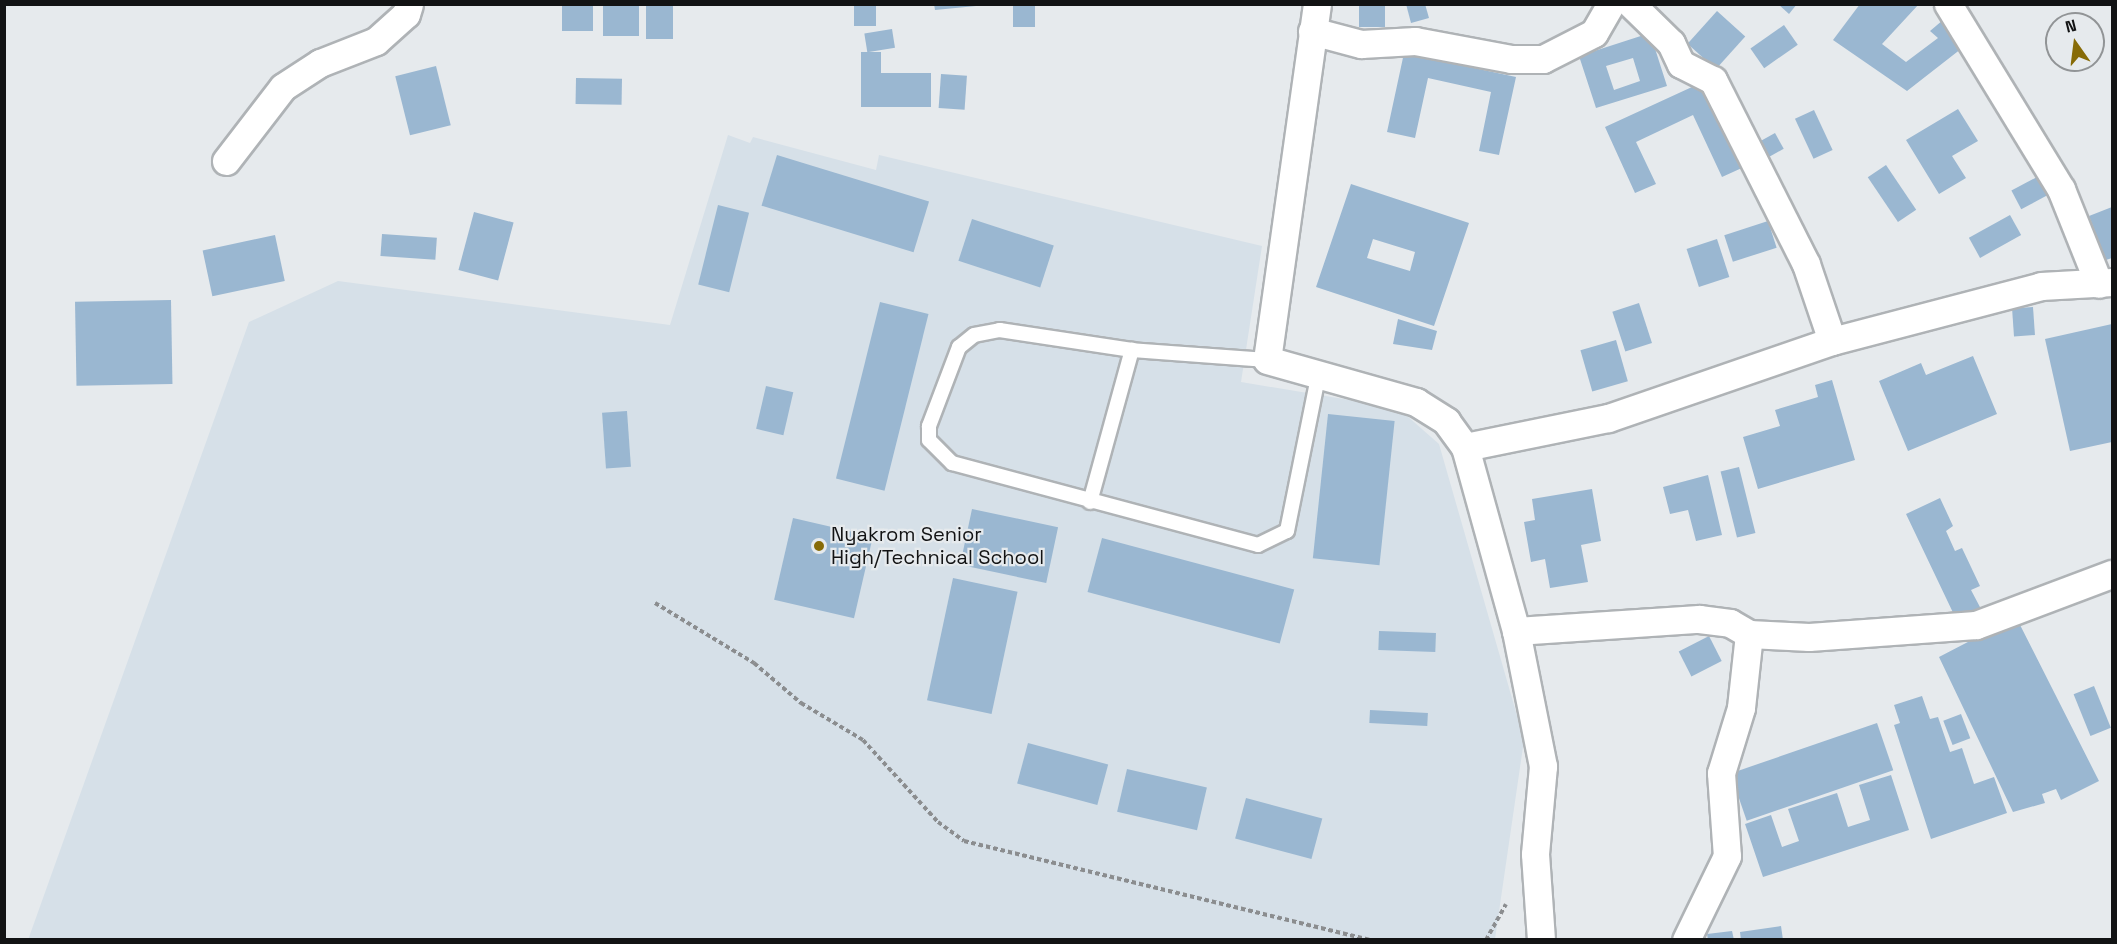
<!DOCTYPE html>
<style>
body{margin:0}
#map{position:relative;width:2117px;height:944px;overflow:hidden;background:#e6eaed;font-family:"Space Grotesk",sans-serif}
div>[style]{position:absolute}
.built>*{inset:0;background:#d6e0e8}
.building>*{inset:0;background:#9ab7d1;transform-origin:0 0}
.path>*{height:4px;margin-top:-2px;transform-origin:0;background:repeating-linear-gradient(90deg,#8b8d8f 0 4.5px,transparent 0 7.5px)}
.roads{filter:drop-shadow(2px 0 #afb3b6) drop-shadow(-2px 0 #afb3b6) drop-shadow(0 2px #afb3b6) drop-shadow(0 -2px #afb3b6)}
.lane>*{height:14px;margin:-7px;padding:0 7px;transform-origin:7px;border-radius:7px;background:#fff}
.street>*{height:27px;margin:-13.5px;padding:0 13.5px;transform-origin:13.5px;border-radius:13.5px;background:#fff}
.dots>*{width:16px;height:16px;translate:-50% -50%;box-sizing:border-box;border:3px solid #e6eaed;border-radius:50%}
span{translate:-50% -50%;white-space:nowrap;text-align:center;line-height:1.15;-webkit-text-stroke:4.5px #e6eaed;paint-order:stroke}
.poi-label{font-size:20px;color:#121314}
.left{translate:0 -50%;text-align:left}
.frame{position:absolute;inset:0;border:6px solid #121314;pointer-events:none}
.north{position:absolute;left:2045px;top:12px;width:60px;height:60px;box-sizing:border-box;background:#e6eaed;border:2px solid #919496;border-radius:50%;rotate:346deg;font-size:16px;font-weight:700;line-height:24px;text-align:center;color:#121314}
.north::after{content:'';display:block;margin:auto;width:21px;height:27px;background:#876b07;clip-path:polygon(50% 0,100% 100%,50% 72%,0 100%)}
</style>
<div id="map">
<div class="built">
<div style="clip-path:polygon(728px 135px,750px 143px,753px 137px,876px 170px,879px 155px,1262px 246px,1241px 382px,1398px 408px,1439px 444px,1524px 740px,1495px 939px,28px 940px,249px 322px,338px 281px,670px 325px)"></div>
</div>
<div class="building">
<div style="left:562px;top:4px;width:31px;height:27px"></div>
<div style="left:646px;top:4px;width:27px;height:35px"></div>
<div style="left:854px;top:4px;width:22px;height:22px"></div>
<div style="clip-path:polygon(934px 4px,976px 4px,976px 6px,935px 10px)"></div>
<div style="left:1359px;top:4px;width:26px;height:23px"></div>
<div style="clip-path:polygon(1406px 4px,1425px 4px,1429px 18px,1411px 23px)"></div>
<div style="clip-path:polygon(1778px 4px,1797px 4px,1789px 14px)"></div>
<div style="clip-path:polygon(1860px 4px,1919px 4px,1882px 44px,1906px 62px,1938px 38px,1930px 31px,1943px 20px,1966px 45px,1907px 91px,1833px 40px)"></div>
<div style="left:603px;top:5px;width:36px;height:31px"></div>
<div style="left:1013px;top:5px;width:22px;height:22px"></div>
<div style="left:1717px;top:11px;width:38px;height:44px;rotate:42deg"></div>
<div style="left:1784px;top:25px;width:24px;height:41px;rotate:55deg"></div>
<div style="left:892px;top:29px;width:19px;height:28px;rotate:81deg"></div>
<div style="clip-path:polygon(evenodd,1650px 33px,1667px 86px,1596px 108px,1579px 56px,1650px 33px,1633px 58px,1640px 81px,1614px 90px,1606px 66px,1633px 58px)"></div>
<div style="clip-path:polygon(861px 52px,881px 52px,881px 73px,931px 73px,931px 107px,861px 107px)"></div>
<div style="clip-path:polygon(1404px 53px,1516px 77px,1499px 155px,1479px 151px,1491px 92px,1428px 78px,1415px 138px,1387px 132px)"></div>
<div style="left:436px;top:66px;width:61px;height:42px;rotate:76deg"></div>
<div style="left:941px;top:74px;width:26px;height:34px;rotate:4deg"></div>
<div style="left:576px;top:78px;width:46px;height:26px;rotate:1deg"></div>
<div style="clip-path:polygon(1705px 81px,1744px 167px,1722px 177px,1693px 115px,1636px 142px,1656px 184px,1635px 193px,1605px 127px)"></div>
<div style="clip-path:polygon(1958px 109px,1978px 141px,1952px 156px,1966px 178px,1939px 194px,1906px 140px)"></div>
<div style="left:1814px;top:110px;width:44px;height:21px;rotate:65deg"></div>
<div style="left:1775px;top:133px;width:18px;height:19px;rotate:61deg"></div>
<div style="left:777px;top:155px;width:159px;height:53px;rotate:17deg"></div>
<div style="left:1886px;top:165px;width:54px;height:22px;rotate:56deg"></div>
<div style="left:2037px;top:177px;width:21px;height:29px;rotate:62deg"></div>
<div style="clip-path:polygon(evenodd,1351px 184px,1469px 223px,1434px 326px,1316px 287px,1351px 184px,1373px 239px,1415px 252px,1410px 271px,1367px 258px,1373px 239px)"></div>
<div style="left:718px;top:205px;width:32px;height:82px;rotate:14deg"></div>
<div style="clip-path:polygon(2112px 207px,2112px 258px,2106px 260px,2089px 216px)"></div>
<div style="left:474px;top:212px;width:41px;height:60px;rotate:15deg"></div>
<div style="left:2010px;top:215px;width:23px;height:47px;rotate:61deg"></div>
<div style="left:972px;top:219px;width:86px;height:44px;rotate:18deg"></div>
<div style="left:1768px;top:221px;width:28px;height:46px;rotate:72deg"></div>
<div style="left:382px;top:234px;width:55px;height:22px;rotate:4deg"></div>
<div style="left:275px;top:235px;width:47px;height:74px;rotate:78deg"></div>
<div style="left:1717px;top:239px;width:40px;height:32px;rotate:72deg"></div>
<div style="left:171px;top:300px;width:84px;height:96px;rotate:89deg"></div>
<div style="left:880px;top:302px;width:50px;height:182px;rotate:14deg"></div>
<div style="left:1639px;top:303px;width:42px;height:28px;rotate:72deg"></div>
<div style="left:2033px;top:307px;width:28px;height:21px;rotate:86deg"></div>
<div style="clip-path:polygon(1398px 319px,1437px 331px,1432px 350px,1393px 344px)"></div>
<div style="clip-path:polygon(2112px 324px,2112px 442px,2070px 451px,2045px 339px)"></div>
<div style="left:1616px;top:340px;width:43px;height:37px;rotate:74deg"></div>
<div style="clip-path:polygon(1973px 356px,1997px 414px,1908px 451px,1879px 381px,1921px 363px,1926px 375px)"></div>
<div style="clip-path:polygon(1832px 380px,1855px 460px,1758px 489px,1743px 437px,1780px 426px,1775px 410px,1818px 397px,1815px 385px)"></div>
<div style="left:766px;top:386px;width:28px;height:44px;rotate:13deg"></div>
<div style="left:627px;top:411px;width:56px;height:25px;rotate:86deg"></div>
<div style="left:1328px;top:414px;width:67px;height:145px;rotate:6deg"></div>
<div style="left:1739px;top:467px;width:68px;height:19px;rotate:76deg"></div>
<div style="clip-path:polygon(1708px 475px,1722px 535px,1696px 541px,1688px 510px,1670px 514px,1663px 487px)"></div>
<div style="clip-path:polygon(1592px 489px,1601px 541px,1581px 545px,1588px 582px,1550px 588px,1545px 559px,1531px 562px,1524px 522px,1535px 520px,1532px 499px)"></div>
<div style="clip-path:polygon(1940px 498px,1953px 526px,1946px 531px,1955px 551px,1962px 548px,1980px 586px,1971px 590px,1981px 609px,1957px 621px,1906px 514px)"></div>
<div style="left:972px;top:509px;width:88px;height:57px;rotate:12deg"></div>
<div style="left:793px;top:518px;width:82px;height:84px;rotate:13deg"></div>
<div style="left:1102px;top:538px;width:199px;height:56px;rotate:15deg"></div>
<div style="left:953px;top:578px;width:66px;height:125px;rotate:12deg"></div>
<div style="clip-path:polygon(2016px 617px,2099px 781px,2061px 800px,2056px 789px,2042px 794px,2045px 803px,2013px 812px,1939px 657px)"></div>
<div style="left:1379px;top:631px;width:57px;height:19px;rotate:2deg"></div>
<div style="left:1709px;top:636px;width:28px;height:34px;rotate:63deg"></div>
<div style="left:2094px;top:686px;width:45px;height:22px;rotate:68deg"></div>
<div style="clip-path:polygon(1922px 696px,1930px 719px,1938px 717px,1950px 752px,1962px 748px,1974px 784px,1994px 777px,2007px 813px,1931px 839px,1894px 725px,1900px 723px,1894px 705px)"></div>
<div style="left:1370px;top:710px;width:58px;height:13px;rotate:3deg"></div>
<div style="left:1961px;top:714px;width:26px;height:19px;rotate:69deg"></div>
<div style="left:1877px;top:723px;width:50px;height:155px;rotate:71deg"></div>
<div style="left:1028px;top:743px;width:83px;height:42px;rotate:15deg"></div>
<div style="left:1127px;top:769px;width:82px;height:44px;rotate:13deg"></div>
<div style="clip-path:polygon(1891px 775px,1909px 830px,1763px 877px,1745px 824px,1771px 815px,1782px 847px,1799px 841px,1788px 809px,1837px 793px,1848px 827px,1870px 820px,1859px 785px)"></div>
<div style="left:1246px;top:798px;width:79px;height:42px;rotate:15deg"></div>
<div style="clip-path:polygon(1781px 926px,1783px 940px,1741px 940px,1740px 932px)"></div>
<div style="clip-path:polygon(1732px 931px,1734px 940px,1708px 940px,1707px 934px)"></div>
</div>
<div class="path">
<div style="left:655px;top:603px;width:116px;rotate:31.2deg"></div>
<div style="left:754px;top:663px;width:62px;rotate:40.4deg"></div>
<div style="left:801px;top:703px;width:72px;rotate:30.8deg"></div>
<div style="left:863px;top:740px;width:111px;rotate:47.6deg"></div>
<div style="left:938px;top:822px;width:32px;rotate:36deg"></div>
<div style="left:964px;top:841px;width:417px;rotate:13.7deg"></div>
<div style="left:1486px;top:940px;width:41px;rotate:-60.9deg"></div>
</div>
<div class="roads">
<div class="lane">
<div style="left:1267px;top:360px;width:135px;rotate:-175.8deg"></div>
<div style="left:1132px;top:350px;width:134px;rotate:-171.4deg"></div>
<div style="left:1000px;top:330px;width:26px;rotate:169deg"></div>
<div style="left:974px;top:335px;width:19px;rotate:141deg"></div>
<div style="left:959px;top:347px;width:85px;rotate:110.8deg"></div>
<div style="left:929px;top:426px;width:14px;rotate:90deg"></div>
<div style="left:929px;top:440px;width:33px;rotate:45deg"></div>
<div style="left:952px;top:463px;width:317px;rotate:15deg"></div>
<div style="left:1258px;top:545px;width:32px;rotate:-26deg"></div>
<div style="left:1287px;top:531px;width:161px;rotate:-78.6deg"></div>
<div style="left:1090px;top:502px;width:158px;rotate:-74.6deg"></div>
</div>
<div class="street">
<div style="left:1317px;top:4px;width:359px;rotate:98deg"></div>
<div style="left:1267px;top:360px;width:155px;rotate:15.7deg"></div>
<div style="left:1416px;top:402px;width:36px;rotate:32deg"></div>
<div style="left:1446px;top:421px;width:32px;rotate:54deg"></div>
<div style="left:1465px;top:447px;width:191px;rotate:74.5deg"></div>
<div style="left:1516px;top:631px;width:138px;rotate:78.7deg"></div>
<div style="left:1543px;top:766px;width:88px;rotate:95.2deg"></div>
<div style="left:1535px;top:854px;width:86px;rotate:86deg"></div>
<div style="left:1631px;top:4px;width:56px;rotate:44.3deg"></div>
<div style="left:1671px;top:43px;width:23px;rotate:65deg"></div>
<div style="left:1681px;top:64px;width:36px;rotate:27deg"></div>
<div style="left:1713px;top:80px;width:206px;rotate:63.2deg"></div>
<div style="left:1806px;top:264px;width:81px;rotate:71.3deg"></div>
<div style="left:1948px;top:4px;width:217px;rotate:58.6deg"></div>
<div style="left:2061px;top:189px;width:102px;rotate:68.2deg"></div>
<div style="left:1312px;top:31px;width:51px;rotate:14.9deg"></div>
<div style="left:1361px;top:44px;width:54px;rotate:-3.2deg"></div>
<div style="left:1415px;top:41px;width:98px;rotate:10.6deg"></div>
<div style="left:1511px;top:59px;width:32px"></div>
<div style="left:1543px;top:59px;width:57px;rotate:-27deg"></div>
<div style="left:1594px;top:33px;width:34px;rotate:-60deg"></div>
<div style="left:226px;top:161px;width:93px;rotate:-52.4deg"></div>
<div style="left:283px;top:87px;width:44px;rotate:-33deg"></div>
<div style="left:320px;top:63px;width:60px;rotate:-21.4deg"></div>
<div style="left:376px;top:41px;width:40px;rotate:-42deg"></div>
<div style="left:406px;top:14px;width:10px;rotate:-73deg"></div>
<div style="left:1465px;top:447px;width:146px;rotate:-11.5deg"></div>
<div style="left:1608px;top:418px;width:237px;rotate:-19deg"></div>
<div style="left:1832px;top:341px;width:216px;rotate:-14.7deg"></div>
<div style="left:2041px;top:286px;width:71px;rotate:-3.2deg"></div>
<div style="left:1516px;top:631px;width:183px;rotate:-3.8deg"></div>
<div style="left:1699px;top:619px;width:31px;rotate:7deg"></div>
<div style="left:1730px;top:623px;width:22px;rotate:30deg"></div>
<div style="left:1749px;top:634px;width:74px;rotate:96.2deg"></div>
<div style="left:1741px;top:708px;width:68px;rotate:107.1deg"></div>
<div style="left:1721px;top:773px;width:83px;rotate:85.9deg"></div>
<div style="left:1727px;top:856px;width:93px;rotate:116deg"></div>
<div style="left:1749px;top:634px;width:60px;rotate:2.9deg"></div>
<div style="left:1809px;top:637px;width:167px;rotate:-4.1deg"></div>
<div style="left:1976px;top:625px;width:145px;rotate:-20.6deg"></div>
</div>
</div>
<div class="dots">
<div style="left:819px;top:546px;background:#876b07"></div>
</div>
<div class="poi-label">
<span class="left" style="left:831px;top:546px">Nyakrom Senior<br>High/Technical School</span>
</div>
<div class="frame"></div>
<div class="north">N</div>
</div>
